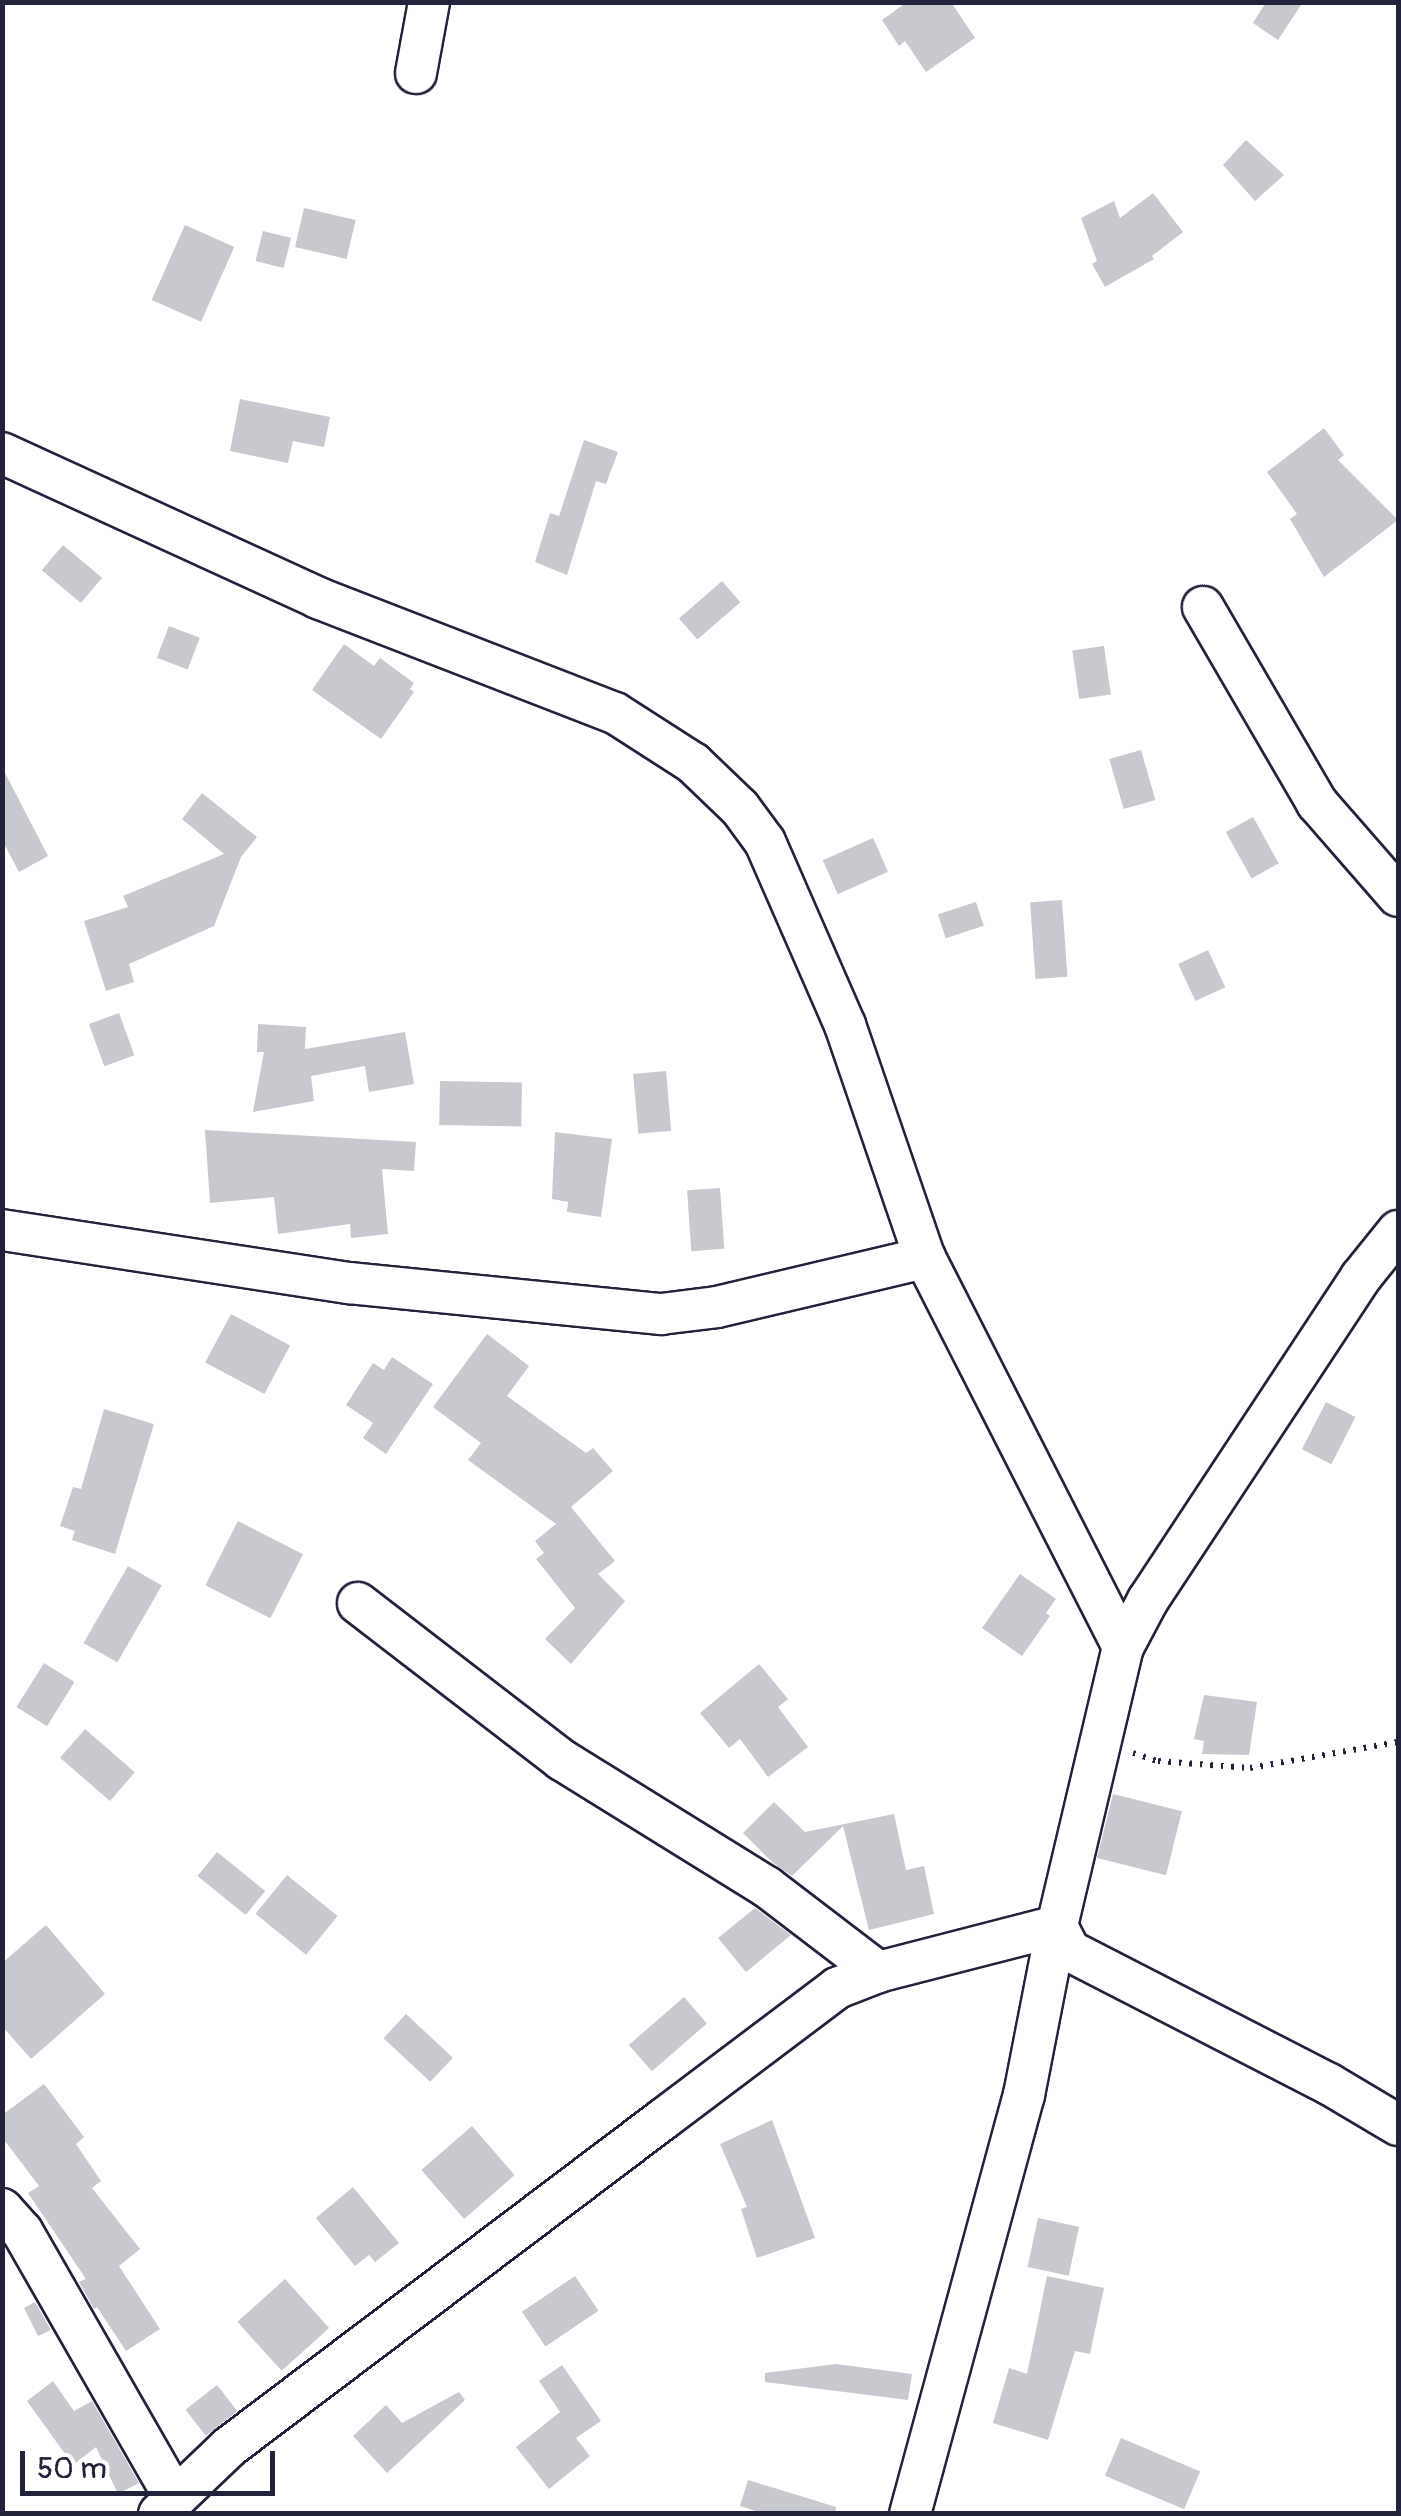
<!DOCTYPE html>
<style>
body{margin:0}
#map{position:relative;width:1401px;height:2516px;overflow:hidden;background:#fff;font-family:Pangolin,sans-serif}
div>[style]{position:absolute}
.building>*{inset:0;background:#c8c8cf;transform-origin:0 0}
.path>*{height:6px;margin-top:-3px;transform-origin:0;background:repeating-linear-gradient(90deg,#22223b 0 2.5px,transparent 0 10.5px)}
.roads{filter:drop-shadow(2px 0 #22223b) drop-shadow(-2px 0 #22223b) drop-shadow(0 2px #22223b) drop-shadow(0 -2px #22223b)}
.street>*{height:40px;margin:-20px;padding:0 20px;transform-origin:20px;border-radius:20px;background:#fff}
span{translate:-50% -50%;white-space:nowrap;text-align:center;line-height:1.15;-webkit-text-stroke:9px #fff;paint-order:stroke}
.frame{position:absolute;inset:0;border:5px solid #22223b;pointer-events:none}
.scale{position:absolute;left:20px;top:2451px;width:255px;height:45px;box-sizing:border-box;border:5px solid #22223b;border-top:0;padding-left:12px;font-size:30px;line-height:35px;white-space:nowrap;color:#22223b;-webkit-text-stroke:8px #fff;paint-order:stroke}
</style>
<div id="map">
<div class="building">
<div style="clip-path:polygon(907px 2px,951px 2px,975px 38px,926px 72px,905px 41px,899px 46px,882px 20px)"></div>
<div style="clip-path:polygon(1266px 2px,1303px 2px,1278px 40px,1253px 23px)"></div>
<div style="clip-path:polygon(1246px 140px,1284px 175px,1255px 201px,1223px 165px)"></div>
<div style="clip-path:polygon(1153px 193px,1183px 232px,1152px 256px,1154px 259px,1105px 287px,1092px 264px,1097px 261px,1081px 218px,1114px 201px,1120px 218px)"></div>
<div style="left:304px;top:208px;width:53px;height:40px;rotate:13deg"></div>
<div style="left:185px;top:225px;width:54px;height:82px;rotate:24deg"></div>
<div style="left:263px;top:231px;width:29px;height:31px;rotate:14deg"></div>
<div style="clip-path:polygon(240px 399px,330px 417px,324px 447px,293px 441px,288px 463px,230px 451px)"></div>
<div style="clip-path:polygon(1324px 428px,1344px 455px,1338px 460px,1398px 520px,1324px 577px,1290px 519px,1297px 514px,1267px 472px)"></div>
<div style="clip-path:polygon(584px 440px,618px 452px,606px 484px,596px 481px,567px 575px,535px 562px,550px 513px,559px 516px)"></div>
<div style="left:63px;top:545px;width:51px;height:33px;rotate:40deg"></div>
<div style="left:722px;top:581px;width:28px;height:57px;rotate:49deg"></div>
<div style="left:169px;top:626px;width:33px;height:34px;rotate:21deg"></div>
<div style="clip-path:polygon(344px 644px,374px 666px,380px 658px,414px 683px,410px 689px,414px 692px,381px 739px,312px 690px)"></div>
<div style="left:1104px;top:646px;width:49px;height:32px;rotate:82deg"></div>
<div style="left:1141px;top:750px;width:52px;height:33px;rotate:74deg"></div>
<div style="clip-path:polygon(2px 767px,48px 856px,19px 872px,2px 840px)"></div>
<div style="clip-path:polygon(202px 793px,257px 837px,241px 857px,214px 926px,129px 964px,134px 982px,106px 991px,84px 921px,128px 907px,123px 896px,224px 854px,182px 819px)"></div>
<div style="left:1253px;top:817px;width:53px;height:31px;rotate:61deg"></div>
<div style="left:873px;top:838px;width:37px;height:55px;rotate:66deg"></div>
<div style="left:1062px;top:900px;width:77px;height:32px;rotate:86deg"></div>
<div style="left:976px;top:902px;width:25px;height:40px;rotate:72deg"></div>
<div style="left:1208px;top:950px;width:41px;height:33px;rotate:65deg"></div>
<div style="left:119px;top:1013px;width:45px;height:32px;rotate:70deg"></div>
<div style="clip-path:polygon(258px 1024px,306px 1027px,305px 1049px,405px 1032px,414px 1084px,369px 1092px,365px 1066px,311px 1076px,314px 1101px,253px 1112px,264px 1052px,257px 1052px)"></div>
<div style="left:666px;top:1071px;width:60px;height:33px;rotate:85deg"></div>
<div style="left:440px;top:1081px;width:82px;height:44px;rotate:1deg"></div>
<div style="clip-path:polygon(205px 1130px,416px 1142px,414px 1171px,382px 1169px,388px 1234px,351px 1238px,350px 1224px,278px 1234px,274px 1197px,210px 1203px)"></div>
<div style="clip-path:polygon(555px 1132px,612px 1139px,601px 1217px,567px 1212px,568px 1202px,552px 1199px)"></div>
<div style="left:720px;top:1188px;width:61px;height:33px;rotate:86deg"></div>
<div style="left:231px;top:1314px;width:67px;height:55px;rotate:28deg"></div>
<div style="clip-path:polygon(487px 1334px,529px 1366px,507px 1396px,586px 1453px,593px 1448px,613px 1471px,571px 1507px,615px 1561px,598px 1574px,625px 1601px,571px 1664px,545px 1639px,575px 1608px,536px 1559px,544px 1553px,535px 1541px,556px 1524px,468px 1460px,481px 1443px,433px 1407px)"></div>
<div style="clip-path:polygon(392px 1357px,433px 1384px,386px 1454px,363px 1438px,373px 1423px,346px 1405px,373px 1363px,384px 1370px)"></div>
<div style="left:1326px;top:1402px;width:33px;height:53px;rotate:27deg"></div>
<div style="clip-path:polygon(104px 1409px,154px 1424px,115px 1554px,72px 1540px,75px 1531px,60px 1526px,73px 1487px,81px 1489px)"></div>
<div style="left:238px;top:1521px;width:73px;height:72px;rotate:27deg"></div>
<div style="left:128px;top:1566px;width:39px;height:89px;rotate:30deg"></div>
<div style="clip-path:polygon(1020px 1574px,1056px 1599px,1046px 1613px,1050px 1616px,1022px 1656px,982px 1628px)"></div>
<div style="left:44px;top:1663px;width:36px;height:52px;rotate:32deg"></div>
<div style="clip-path:polygon(759px 1664px,788px 1699px,778px 1707px,808px 1747px,768px 1777px,740px 1739px,729px 1748px,700px 1713px)"></div>
<div style="clip-path:polygon(1204px 1695px,1257px 1702px,1249px 1755px,1202px 1754px,1204px 1741px,1194px 1739px)"></div>
<div style="left:85px;top:1729px;width:66px;height:38px;rotate:41deg"></div>
<div style="left:1113px;top:1794px;width:71px;height:66px;rotate:14deg"></div>
<div style="clip-path:polygon(774px 1802px,805px 1832px,894px 1814px,906px 1870px,924px 1866px,934px 1914px,869px 1930px,843px 1826px,792px 1876px,772px 1862px,743px 1833px)"></div>
<div style="left:217px;top:1852px;width:62px;height:31px;rotate:39deg"></div>
<div style="left:287px;top:1875px;width:65px;height:50px;rotate:39deg"></div>
<div style="clip-path:polygon(755px 1908px,791px 1935px,746px 1972px,718px 1938px)"></div>
<div style="clip-path:polygon(46px 1925px,105px 1994px,31px 2059px,2px 2026px,2px 1963px)"></div>
<div style="left:684px;top:1997px;width:35px;height:73px;rotate:49deg"></div>
<div style="left:406px;top:2014px;width:64px;height:33px;rotate:43deg"></div>
<div style="clip-path:polygon(44px 2084px,84px 2137px,76px 2144px,101px 2181px,92px 2188px,140px 2249px,119px 2266px,160px 2329px,126px 2351px,97px 2307px,94px 2309px,79px 2282px,86px 2279px,28px 2193px,39px 2186px,2px 2137px,2px 2115px)"></div>
<div style="clip-path:polygon(772px 2120px,815px 2238px,757px 2258px,741px 2209px,747px 2207px,720px 2144px)"></div>
<div style="left:472px;top:2126px;width:65px;height:67px;rotate:49deg"></div>
<div style="clip-path:polygon(353px 2187px,399px 2243px,375px 2262px,369px 2255px,355px 2266px,316px 2218px)"></div>
<div style="left:1038px;top:2218px;width:42px;height:50px;rotate:12deg"></div>
<div style="left:575px;top:2276px;width:42px;height:64px;rotate:56deg"></div>
<div style="clip-path:polygon(1047px 2276px,1104px 2288px,1090px 2354px,1075px 2351px,1048px 2440px,993px 2423px,1009px 2368px,1027px 2374px)"></div>
<div style="left:285px;top:2279px;width:66px;height:64px;rotate:48deg"></div>
<div style="clip-path:polygon(35px 2302px,51px 2330px,38px 2336px,24px 2308px)"></div>
<div style="clip-path:polygon(836px 2364px,912px 2374px,908px 2400px,765px 2382px,765px 2373px)"></div>
<div style="clip-path:polygon(562px 2365px,601px 2421px,576px 2438px,590px 2456px,549px 2489px,516px 2447px,560px 2412px,539px 2381px)"></div>
<div style="clip-path:polygon(53px 2381px,74px 2411px,92px 2401px,139px 2483px,118px 2494px,96px 2447px,73px 2465px,27px 2401px)"></div>
<div style="left:217px;top:2385px;width:33px;height:40px;rotate:52deg"></div>
<div style="clip-path:polygon(459px 2392px,465px 2400px,387px 2473px,353px 2436px,386px 2405px,402px 2423px)"></div>
<div style="left:1121px;top:2438px;width:86px;height:41px;rotate:23deg"></div>
<div style="clip-path:polygon(748px 2480px,836px 2507px,835px 2514px,765px 2514px,740px 2506px)"></div>
</div>
<div class="path">
<div style="left:1133px;top:1753px;width:26px;rotate:18deg"></div>
<div style="left:1158px;top:1761px;width:92px;rotate:4.4deg"></div>
<div style="left:1250px;top:1768px;width:150px;rotate:-10deg"></div>
</div>
<div class="roads">
<div class="street">
<div style="left:416px;top:73px;width:72px;rotate:-79.6deg"></div>
<div style="left:2px;top:453px;width:348px;rotate:24.6deg"></div>
<div style="left:318px;top:598px;width:318px;rotate:21.2deg"></div>
<div style="left:615px;top:713px;width:93px;rotate:32.7deg"></div>
<div style="left:693px;top:763px;width:65px;rotate:43.8deg"></div>
<div style="left:740px;top:808px;width:42px;rotate:53.7deg"></div>
<div style="left:765px;top:842px;width:200px;rotate:66.4deg"></div>
<div style="left:845px;top:1025px;width:246px;rotate:71.1deg"></div>
<div style="left:925px;top:1258px;width:436px;rotate:63deg"></div>
<div style="left:1203px;top:607px;width:227px;rotate:59.8deg"></div>
<div style="left:1317px;top:803px;width:123px;rotate:48.9deg"></div>
<div style="left:2px;top:1230px;width:351px;rotate:8.7deg"></div>
<div style="left:349px;top:1283px;width:314px;rotate:5.7deg"></div>
<div style="left:661px;top:1314px;width:56px;rotate:-7.1deg"></div>
<div style="left:717px;top:1307px;width:214px;rotate:-13.3deg"></div>
<div style="left:358px;top:1603px;width:257px;rotate:37.6deg"></div>
<div style="left:562px;top:1760px;width:241px;rotate:31.8deg"></div>
<div style="left:767px;top:1887px;width:140px;rotate:37.4deg"></div>
<div style="left:2px;top:2209px;width:30px;rotate:48deg"></div>
<div style="left:22px;top:2231px;width:308px;rotate:60.2deg"></div>
<div style="left:159px;top:2514px;width:97px;rotate:-43.7deg"></div>
<div style="left:229px;top:2447px;width:543px;rotate:-37.06deg"></div>
<div style="left:662px;top:2120px;width:219px;rotate:-37deg"></div>
<div style="left:837px;top:1988px;width:44px;rotate:-21.3deg"></div>
<div style="left:878px;top:1972px;width:185px;rotate:-14.4deg"></div>
<div style="left:1057px;top:1926px;width:28px;rotate:63deg"></div>
<div style="left:1070px;top:1951px;width:291px;rotate:27.2deg"></div>
<div style="left:1329px;top:2084px;width:80px;rotate:30.7deg"></div>
<div style="left:910px;top:2514px;width:434px;rotate:-74.8deg"></div>
<div style="left:1024px;top:2095px;width:172px;rotate:-79deg"></div>
<div style="left:1057px;top:1926px;width:287px;rotate:-76.7deg"></div>
<div style="left:1123px;top:1647px;width:53px;rotate:-62deg"></div>
<div style="left:1148px;top:1600px;width:387px;rotate:-56.6deg"></div>
<div style="left:1361px;top:1277px;width:59px;rotate:-51.2deg"></div>
</div>
</div>
<div class="frame"></div>
<div class="scale">50 m</div>
</div>
